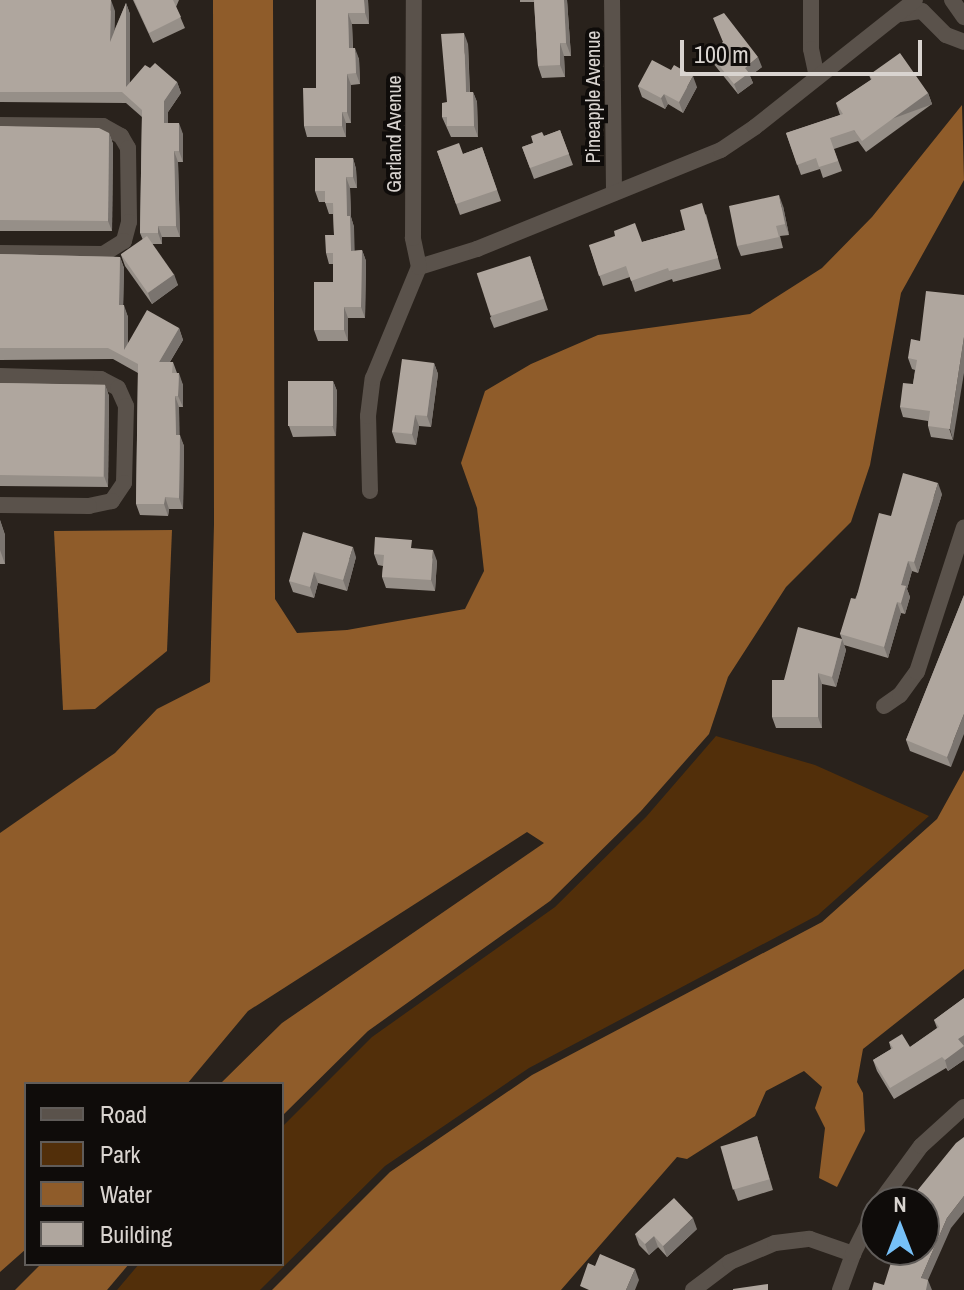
<!DOCTYPE html>
<style>
body{margin:0}
#map{position:relative;width:964px;height:1290px;overflow:hidden;background:#29221c;font-family:"Archivo Narrow",sans-serif}
div>[style]{position:absolute}
.green>*{inset:0;background:#522f0a}
.water>*{inset:0;background:#8f5c2a}
.street>*{height:16px;margin:-8px;padding:0 8px;transform-origin:8px;border-radius:8px;background:#5a524b}
.wall>*{inset:0;background:#968f88}
.shaded-wall>*{inset:0;background:#7a746f;transform-origin:0 0}
.building>*{inset:0;background:#afa69e;transform-origin:0 0}
span{translate:-50% -50%;white-space:nowrap;text-align:center;line-height:1.15;-webkit-text-stroke:8px #0f0c0a;paint-order:stroke}
.street-label{font-size:20px;color:#d9d4d0}
.legend{position:absolute;left:24px;top:1082px;width:260px;height:184px;box-sizing:border-box;background:#0f0c0a;border:2px solid #605c59;margin:0;padding:10px 14px;list-style:none;font-size:24px;color:#d9d4d0}
.legend li{display:flex;align-items:center;gap:16px;height:40px}
.legend b{width:40px;border:2px solid #605c59}
.north{position:absolute;left:860px;top:1186px;width:80px;height:80px;box-sizing:border-box;background:#0f0c0a;border:2px solid #605c59;border-radius:50%;rotate:0deg;font-size:22px;font-weight:700;line-height:32px;text-align:center;color:#d9d4d0}
.north::after{content:'';display:block;margin:auto;width:28px;height:36px;background:#76c0f7;clip-path:polygon(50% 0,100% 100%,50% 72%,0 100%)}
.scale{position:absolute;left:680px;top:40px;width:242px;height:36px;box-sizing:border-box;border:4px solid #d9d4d0;border-top:0;padding-left:10px;font-size:24px;line-height:28px;white-space:nowrap;color:#d9d4d0;-webkit-text-stroke:6px #0f0c0a;paint-order:stroke}
</style>
<div id="map">
<div class="green">
<div style="clip-path:polygon(716px 736px,815px 765px,929px 816px,818px 915px,529px 1068px,385px 1166px,260px 1290px,117px 1290px,139px 1264px,282px 1264px,282px 1127px,372px 1037px,555px 907px,646px 817px)"></div>
</div>
<div class="water">
<div style="clip-path:polygon(213px 0,273px 0,275px 599px,297px 633px,347px 630px,465px 609px,484px 571px,477px 508px,461px 463px,485px 391px,531px 364px,598px 335px,750px 314px,822px 268px,872px 217px,962px 105px,964px 180px,901px 293px,870px 465px,851px 522px,786px 587px,728px 677px,709px 734px,641px 811px,550px 901px,368px 1031px,282px 1116px,282px 1084px,220px 1084px,282px 1023px,544px 843px,527px 832px,248px 1011px,187px 1084px,26px 1084px,26px 1249px,0 1272px,0 833px,115px 753px,157px 709px,210px 682px,214px 524px)"></div>
<div style="clip-path:polygon(172px 530px,167px 651px,95px 709px,63px 710px,54px 531px)"></div>
<div style="clip-path:polygon(964px 770px,964px 969px,863px 1049px,857px 1082px,863px 1093px,865px 1131px,837px 1187px,819px 1178px,825px 1128px,815px 1108px,822px 1087px,804px 1071px,766px 1091px,755px 1116px,687px 1159px,677px 1157px,561px 1290px,272px 1290px,390px 1172px,532px 1075px,822px 922px,937px 819px)"></div>
<div style="clip-path:polygon(41px 1264px,129px 1264px,107px 1290px,15px 1290px)"></div>
</div>
<div class="street">
<div style="left:612px;top:0;width:193px;rotate:89.4deg"></div>
<div style="left:811px;top:0;width:49px;rotate:90deg"></div>
<div style="left:811px;top:49px;width:29px;rotate:78deg"></div>
<div style="left:952px;top:0;width:21px;rotate:55deg"></div>
<div style="left:900px;top:14px;width:22px;rotate:-8deg"></div>
<div style="left:922px;top:11px;width:34px;rotate:45deg"></div>
<div style="left:946px;top:35px;width:19px;rotate:21deg"></div>
<div style="left:0;top:125px;width:103px;rotate:0.6deg"></div>
<div style="left:103px;top:126px;width:21px;rotate:29deg"></div>
<div style="left:121px;top:136px;width:14px;rotate:60deg"></div>
<div style="left:128px;top:148px;width:74px;rotate:89.2deg"></div>
<div style="left:129px;top:222px;width:20px;rotate:105deg"></div>
<div style="left:124px;top:241px;width:25px;rotate:148deg"></div>
<div style="left:103px;top:254px;width:103px;rotate:-179.4deg"></div>
<div style="left:419px;top:267px;width:61px;rotate:-17.2deg"></div>
<div style="left:477px;top:249px;width:263px;rotate:-22.1deg"></div>
<div style="left:721px;top:150px;width:41px;rotate:-34.1deg"></div>
<div style="left:755px;top:127px;width:204px;rotate:-38.4deg"></div>
<div style="left:0;top:376px;width:101px;rotate:1.7deg"></div>
<div style="left:101px;top:379px;width:19px;rotate:28deg"></div>
<div style="left:118px;top:388px;width:20px;rotate:66deg"></div>
<div style="left:126px;top:406px;width:77px;rotate:91.5deg"></div>
<div style="left:124px;top:483px;width:22px;rotate:124deg"></div>
<div style="left:112px;top:501px;width:24px;rotate:168deg"></div>
<div style="left:89px;top:506px;width:89px;rotate:-179.4deg"></div>
<div style="left:370px;top:491px;width:75px;rotate:-91.5deg"></div>
<div style="left:368px;top:416px;width:38px;rotate:-83deg"></div>
<div style="left:373px;top:378px;width:120px;rotate:-67.5deg"></div>
<div style="left:419px;top:267px;width:30px;rotate:-102deg"></div>
<div style="left:413px;top:238px;width:238px;rotate:-89.8deg"></div>
<div style="left:884px;top:706px;width:19px;rotate:-35deg"></div>
<div style="left:900px;top:695px;width:29px;rotate:-54deg"></div>
<div style="left:917px;top:672px;width:152px;rotate:-72deg"></div>
<div style="left:880px;top:1202px;width:69px;rotate:-53.8deg"></div>
<div style="left:921px;top:1146px;width:58px;rotate:-42.2deg"></div>
<div style="left:693px;top:1290px;width:46px;rotate:-37.1deg"></div>
<div style="left:730px;top:1262px;width:49px;rotate:-22.9deg"></div>
<div style="left:775px;top:1243px;width:35px;rotate:-7deg"></div>
<div style="left:810px;top:1239px;width:46px;rotate:19.2deg"></div>
<div style="left:840px;top:1290px;width:38px;rotate:-70deg"></div>
<div style="left:853px;top:1254px;width:51px;rotate:-63.4deg"></div>
</div>
<div class="wall">
<div style="clip-path:polygon(0 0,115px 11px,114px 31px,126px 3px,130px 14px,130px 83px,150px 68px,177px 82px,181px 93px,168px 112px,168px 123px,183px 134px,183px 162px,178px 162px,180px 237px,162px 237px,162px 244px,152px 244px,178px 285px,152px 304px,125px 266px,121px 255px,143px 240px,140px 233px,142px 117px,126px 103px,0 102px)"></div>
<div style="clip-path:polygon(133px 0,179px 0,176px 7px,185px 28px,153px 43px)"></div>
<div style="clip-path:polygon(316px 0,368px 0,369px 24px,352px 24px,353px 48px,359px 59px,360px 84px,351px 85px,351px 123px,346px 123px,346px 137px,307px 137px,304px 126px,316px 88px)"></div>
<div style="clip-path:polygon(520px 0,567px 0,571px 56px,564px 56px,565px 77px,542px 78px,538px 66px,534px 2px,520px 2px)"></div>
<div style="clip-path:polygon(468px 44px,470px 92px,473px 92px,477px 102px,478px 137px,451px 137px,442px 117px)"></div>
<div style="clip-path:polygon(709px 53px,762px 67px,750px 76px,753px 83px,738px 94px,713px 63px)"></div>
<div style="clip-path:polygon(869px 75px,928px 93px,932px 104px,866px 152px,858px 141px,834px 149px,842px 171px,823px 178px,820px 169px,801px 175px,786px 133px,840px 115px,836px 103px,871px 80px)"></div>
<div style="clip-path:polygon(638px 86px,697px 87px,683px 113px,668px 104px,665px 109px,642px 97px)"></div>
<div style="clip-path:polygon(0 126px,109px 133px,113px 144px,112px 231px,0 231px)"></div>
<div style="clip-path:polygon(560px 130px,573px 165px,534px 179px,522px 147px,533px 143px,544px 136px)"></div>
<div style="clip-path:polygon(482px 147px,501px 201px,460px 215px,437px 151px,463px 154px)"></div>
<div style="clip-path:polygon(353px 158px,356px 169px,357px 188px,350px 188px,351px 217px,354px 227px,354px 251px,362px 250px,366px 261px,365px 318px,348px 318px,348px 341px,318px 341px,314px 330px,333px 282px,333px 264px,329px 264px,326px 253px,334px 235px,333px 214px,329px 214px,325px 202px,319px 202px,315px 191px)"></div>
<div style="clip-path:polygon(783px 206px,789px 235px,780px 236px,783px 248px,741px 256px,737px 246px)"></div>
<div style="clip-path:polygon(706px 214px,721px 269px,673px 282px,672px 279px,635px 292px,630px 277px,603px 286px,589px 245px,642px 242px,685px 230px)"></div>
<div style="clip-path:polygon(0 254px,120px 257px,124px 268px,123px 305px,128px 317px,128px 343px,179px 328px,183px 340px,170px 362px,173px 362px,177px 373px,183px 385px,183px 407px,179px 407px,179px 435px,184px 446px,183px 509px,169px 509px,168px 516px,140px 515px,136px 504px,138px 373px,113px 359px,0 360px)"></div>
<div style="clip-path:polygon(530px 256px,548px 310px,494px 328px,490px 318px)"></div>
<div style="clip-path:polygon(920px 341px,953px 440px,931px 437px,928px 426px,928px 421px,903px 417px,900px 407px,913px 384px,915px 370px,912px 369px,908px 358px)"></div>
<div style="clip-path:polygon(434px 363px,438px 374px,431px 427px,419px 426px,416px 445px,396px 443px,392px 432px)"></div>
<div style="clip-path:polygon(333px 381px,337px 391px,336px 436px,293px 437px,289px 426px)"></div>
<div style="clip-path:polygon(0 383px,105px 385px,109px 396px,108px 487px,0 486px)"></div>
<div style="clip-path:polygon(942px 494px,918px 573px,912px 571px,907px 589px,910px 597px,905px 614px,901px 613px,888px 658px,844px 645px,846px 650px,836px 687px,822px 684px,822px 728px,776px 728px,772px 717px,784px 680px,842px 639px,840px 634px,891px 516px)"></div>
<div style="clip-path:polygon(0 520px,5px 535px,5px 564px,0 564px)"></div>
<div style="clip-path:polygon(415px 549px,437px 561px,435px 591px,386px 588px,382px 577px,383px 566px,378px 565px,374px 554px)"></div>
<div style="clip-path:polygon(356px 557px,347px 591px,318px 583px,314px 598px,293px 592px,289px 581px)"></div>
<div style="clip-path:polygon(964px 595px,951px 767px,910px 751px,906px 740px)"></div>
<div style="clip-path:polygon(964px 998px,964px 1060px,948px 1071px,946px 1068px,894px 1099px,877px 1071px,873px 1060px,891px 1049px,889px 1042px,910px 1047px,937px 1028px,934px 1020px)"></div>
<div style="clip-path:polygon(757px 1136px,773px 1190px,738px 1201px,734px 1190px)"></div>
<div style="clip-path:polygon(697px 1229px,667px 1257px,658px 1247px,649px 1255px,639px 1245px,635px 1234px)"></div>
</div>
<div class="shaded-wall">
<div style="clip-path:polygon(111px 0,115px 11px,114px 53px,110px 42px)"></div>
<div style="clip-path:polygon(364px 0,368px 0,369px 24px,365px 13px)"></div>
<div style="clip-path:polygon(564px 0,567px 0,571px 56px,566px 43px)"></div>
<div style="clip-path:polygon(126px 3px,130px 14px,130px 98px,126px 87px)"></div>
<div style="clip-path:polygon(348px 13px,352px 24px,353px 59px,349px 48px)"></div>
<div style="clip-path:polygon(464px 33px,468px 44px,470px 103px,466px 92px)"></div>
<div style="clip-path:polygon(560px 43px,564px 56px,565px 77px,560px 65px)"></div>
<div style="clip-path:polygon(355px 48px,359px 59px,360px 84px,356px 73px)"></div>
<div style="clip-path:polygon(758px 57px,762px 67px,750px 76px,753px 83px,738px 94px,734px 84px,745px 68px)"></div>
<div style="clip-path:polygon(347px 74px,351px 85px,351px 123px,347px 112px)"></div>
<div style="clip-path:polygon(693px 76px,697px 87px,683px 113px,679px 102px)"></div>
<div style="clip-path:polygon(177px 82px,181px 93px,168px 112px,168px 134px,164px 123px,164px 101px)"></div>
<div style="clip-path:polygon(473px 92px,477px 102px,478px 137px,474px 126px)"></div>
<div style="left:928px;top:93px;width:12px;height:82px;rotate:70deg"></div>
<div style="clip-path:polygon(664px 94px,668px 104px,665px 109px,661px 98px)"></div>
<div style="clip-path:polygon(342px 112px,346px 123px,346px 137px,342px 126px)"></div>
<div style="clip-path:polygon(179px 123px,183px 134px,183px 162px,179px 151px)"></div>
<div style="clip-path:polygon(109px 133px,113px 144px,112px 231px,108px 221px)"></div>
<div style="clip-path:polygon(174px 151px,178px 162px,180px 237px,176px 226px)"></div>
<div style="clip-path:polygon(353px 158px,356px 169px,357px 188px,353px 177px)"></div>
<div style="clip-path:polygon(346px 177px,350px 188px,351px 217px,354px 227px,355px 262px,351px 251px,347px 216px)"></div>
<div style="clip-path:polygon(779px 195px,783px 206px,789px 235px,785px 224px)"></div>
<div style="clip-path:polygon(158px 226px,162px 237px,162px 244px,158px 233px)"></div>
<div style="clip-path:polygon(362px 250px,366px 261px,365px 318px,361px 307px)"></div>
<div style="clip-path:polygon(120px 257px,124px 268px,123px 317px,119px 305px)"></div>
<div style="clip-path:polygon(174px 274px,178px 285px,152px 304px,148px 293px)"></div>
<div style="clip-path:polygon(124px 305px,128px 317px,128px 359px,124px 350px)"></div>
<div style="clip-path:polygon(344px 307px,348px 318px,348px 341px,344px 330px)"></div>
<div style="clip-path:polygon(179px 328px,183px 340px,163px 373px,159px 362px)"></div>
<div style="clip-path:polygon(964px 337px,964px 373px,953px 440px,950px 429px)"></div>
<div style="clip-path:polygon(434px 363px,438px 374px,431px 427px,427px 416px)"></div>
<div style="clip-path:polygon(179px 373px,183px 385px,183px 407px,178px 396px)"></div>
<div style="clip-path:polygon(333px 381px,337px 391px,336px 436px,332px 425px)"></div>
<div style="clip-path:polygon(105px 385px,109px 396px,108px 487px,104px 476px)"></div>
<div style="clip-path:polygon(175px 396px,179px 407px,180px 446px,176px 435px)"></div>
<div style="clip-path:polygon(415px 415px,419px 426px,416px 445px,412px 434px)"></div>
<div style="clip-path:polygon(180px 435px,184px 446px,183px 509px,179px 498px)"></div>
<div style="clip-path:polygon(938px 483px,942px 494px,918px 573px,914px 562px)"></div>
<div style="clip-path:polygon(165px 497px,169px 509px,168px 516px,164px 504px)"></div>
<div style="clip-path:polygon(0 520px,5px 535px,5px 564px,0 550px)"></div>
<div style="clip-path:polygon(353px 547px,356px 557px,347px 591px,343px 580px)"></div>
<div style="clip-path:polygon(433px 550px,437px 561px,435px 591px,431px 580px)"></div>
<div style="clip-path:polygon(908px 561px,912px 571px,907px 589px,910px 597px,905px 614px,901px 603px,901px 585px)"></div>
<div style="clip-path:polygon(314px 572px,318px 583px,314px 598px,310px 587px)"></div>
<div style="clip-path:polygon(897px 602px,901px 613px,888px 658px,884px 647px)"></div>
<div style="clip-path:polygon(842px 639px,846px 650px,836px 687px,832px 677px)"></div>
<div style="clip-path:polygon(818px 673px,822px 684px,822px 728px,818px 717px)"></div>
<div style="clip-path:polygon(964px 714px,964px 734px,951px 767px,947px 757px)"></div>
<div style="clip-path:polygon(964px 1035px,964px 1060px,948px 1071px,945px 1060px,958px 1039px)"></div>
<div style="clip-path:polygon(964px 1196px,964px 1212px,951px 1228px,928px 1280px,932px 1290px,926px 1290px,921px 1278px,947px 1218px)"></div>
<div style="clip-path:polygon(693px 1218px,697px 1229px,667px 1257px,663px 1246px)"></div>
<div style="clip-path:polygon(654px 1236px,658px 1247px,649px 1255px,645px 1244px)"></div>
<div style="clip-path:polygon(635px 1269px,639px 1280px,635px 1290px,626px 1290px)"></div>
</div>
<div class="building">
<div style="clip-path:polygon(0 0,111px 0,110px 42px,126px 3px,126px 87px,145px 65px,150px 68px,155px 63px,177px 82px,164px 101px,164px 123px,179px 123px,179px 151px,174px 151px,176px 226px,158px 226px,158px 233px,140px 233px,142px 110px,122px 92px,0 92px)"></div>
<div style="clip-path:polygon(134px 0,173px 0,181px 17px,149px 33px)"></div>
<div style="clip-path:polygon(316px 0,364px 0,365px 13px,348px 13px,349px 48px,355px 48px,356px 73px,347px 74px,347px 112px,342px 112px,342px 126px,304px 126px,303px 88px,316px 88px)"></div>
<div style="clip-path:polygon(534px 0,564px 0,566px 43px,560px 43px,560px 65px,538px 66px)"></div>
<div style="clip-path:polygon(724px 13px,758px 57px,745px 68px,749px 73px,734px 84px,709px 53px,723px 42px,713px 18px)"></div>
<div style="clip-path:polygon(464px 33px,466px 92px,473px 92px,474px 126px,447px 126px,447px 117px,442px 117px,442px 103px,447px 102px,441px 34px)"></div>
<div style="clip-path:polygon(900px 53px,928px 93px,862px 141px,854px 130px,830px 138px,838px 161px,819px 167px,816px 158px,797px 165px,786px 133px,843px 114px,836px 103px,872px 79px,869px 75px)"></div>
<div style="clip-path:polygon(652px 60px,671px 70px,674px 65px,693px 76px,679px 102px,664px 94px,661px 98px,638px 86px)"></div>
<div style="clip-path:polygon(0 126px,99px 128px,109px 133px,108px 221px,0 220px)"></div>
<div style="clip-path:polygon(560px 130px,569px 154px,530px 168px,522px 147px,533px 143px,531px 136px,542px 132px,544px 136px)"></div>
<div style="clip-path:polygon(459px 143px,463px 154px,482px 147px,497px 190px,456px 204px,437px 151px)"></div>
<div style="clip-path:polygon(315px 158px,353px 158px,353px 177px,346px 177px,347px 216px,350px 216px,351px 251px,362px 250px,361px 307px,344px 307px,344px 330px,314px 330px,314px 282px,333px 282px,333px 253px,326px 253px,325px 235px,334px 235px,333px 203px,325px 203px,325px 191px,315px 191px)"></div>
<div style="clip-path:polygon(779px 195px,785px 224px,776px 226px,779px 237px,737px 246px,729px 206px)"></div>
<div style="clip-path:polygon(702px 203px,718px 258px,669px 271px,668px 268px,631px 281px,626px 266px,599px 276px,589px 245px,615px 236px,614px 231px,635px 223px,642px 242px,685px 230px,680px 210px)"></div>
<div style="left:147px;top:236px;width:47px;height:32px;rotate:55deg"></div>
<div style="clip-path:polygon(0 254px,120px 257px,119px 305px,124px 305px,124px 350px,147px 310px,179px 328px,159px 362px,173px 362px,172px 373px,179px 373px,178px 396px,175px 396px,176px 435px,180px 435px,179px 498px,165px 497px,164px 504px,136px 504px,138px 364px,108px 348px,0 348px)"></div>
<div style="left:530px;top:256px;width:45px;height:56px;rotate:72deg"></div>
<div style="clip-path:polygon(926px 291px,964px 295px,964px 337px,950px 429px,928px 426px,930px 411px,900px 407px,903px 383px,913px 384px,917px 360px,908px 358px,911px 339px,920px 341px)"></div>
<div style="clip-path:polygon(402px 359px,434px 363px,427px 416px,415px 415px,412px 434px,392px 432px)"></div>
<div style="left:288px;top:381px;width:45px;height:45px"></div>
<div style="left:0;top:383px;width:105px;height:92px;rotate:1deg"></div>
<div style="clip-path:polygon(903px 473px,938px 483px,914px 562px,908px 561px,901px 585px,906px 586px,901px 603px,897px 602px,884px 647px,840px 634px,851px 598px,856px 599px,879px 513px,891px 516px)"></div>
<div style="clip-path:polygon(303px 532px,353px 547px,343px 580px,314px 572px,310px 587px,289px 581px)"></div>
<div style="clip-path:polygon(375px 537px,412px 540px,411px 548px,433px 550px,431px 580px,382px 577px,384px 555px,374px 554px)"></div>
<div style="clip-path:polygon(964px 595px,964px 714px,947px 757px,906px 740px)"></div>
<div style="clip-path:polygon(798px 627px,842px 639px,832px 677px,818px 673px,818px 717px,772px 717px,772px 680px,784px 680px)"></div>
<div style="clip-path:polygon(964px 998px,964px 1035px,958px 1039px,964px 1046px,945px 1060px,942px 1057px,890px 1088px,873px 1060px,893px 1048px,889px 1042px,902px 1034px,910px 1047px,939px 1027px,934px 1020px)"></div>
<div style="left:757px;top:1136px;width:45px;height:38px;rotate:74deg"></div>
<div style="clip-path:polygon(964px 1137px,964px 1196px,947px 1218px,921px 1278px,928px 1280px,926px 1290px,872px 1290px,874px 1282px,884px 1285px,895px 1250px,924px 1250px,924px 1202px,908px 1202px,956px 1143px)"></div>
<div style="clip-path:polygon(674px 1198px,693px 1218px,663px 1246px,654px 1236px,645px 1244px,635px 1234px)"></div>
<div style="clip-path:polygon(600px 1254px,635px 1269px,626px 1290px,589px 1290px,580px 1286px,588px 1263px,595px 1266px)"></div>
<div style="clip-path:polygon(768px 1284px,768px 1290px,733px 1290px,733px 1289px)"></div>
</div>
<div class="street-label">
<span style="left:592px;top:97px;rotate:-90deg">Pineapple Avenue</span>
<span style="left:393px;top:134px;rotate:-90deg">Garland Avenue</span>
</div>
<ul class="legend">
<li><b style="height:10px;background:#5a524b"></b>Road</li>
<li><b style="height:22px;background:#522f0a"></b>Park</li>
<li><b style="height:22px;background:#8f5c2a"></b>Water</li>
<li><b style="height:22px;background:#afa69e"></b>Building</li>
</ul>
<div class="north">N</div>
<div class="scale">100 m</div>
</div>
